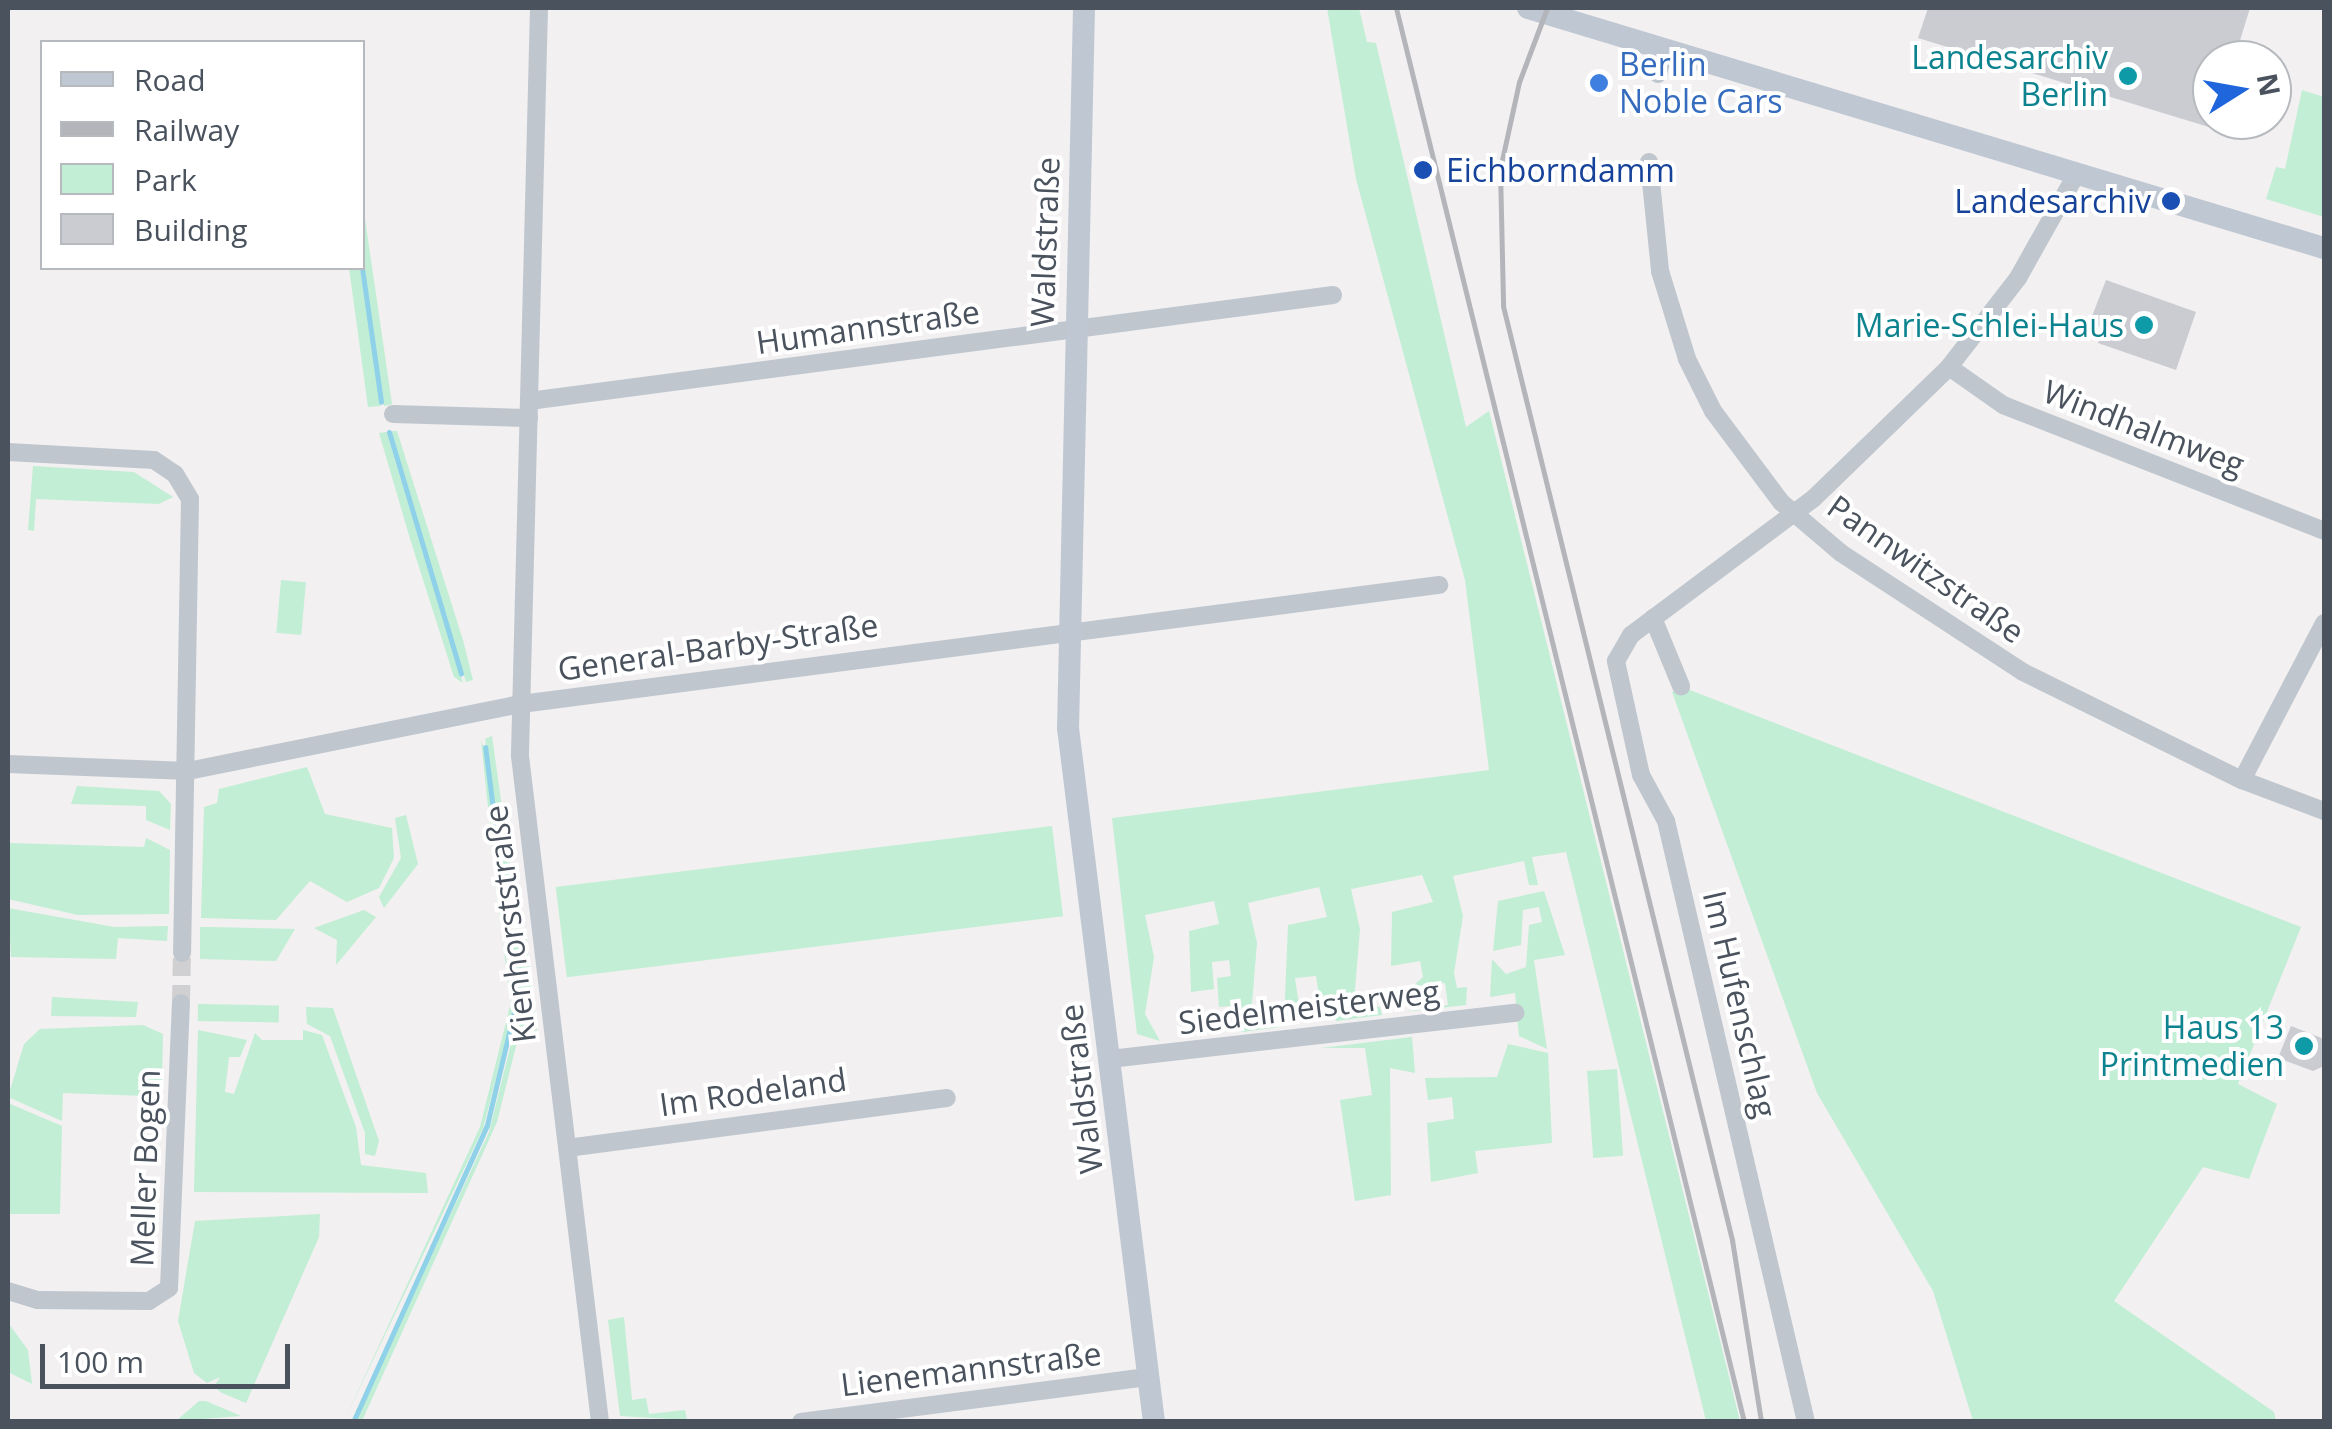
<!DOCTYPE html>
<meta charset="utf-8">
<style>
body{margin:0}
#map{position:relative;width:2332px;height:1429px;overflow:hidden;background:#f2f0f0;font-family:"Open Sans",sans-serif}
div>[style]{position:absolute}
.green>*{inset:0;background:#c1eed5;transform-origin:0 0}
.stream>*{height:5px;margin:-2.5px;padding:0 2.5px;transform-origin:2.5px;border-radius:2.5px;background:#8fd1e9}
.building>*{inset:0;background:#caccd2}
.street-tunnel>*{height:18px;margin-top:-9px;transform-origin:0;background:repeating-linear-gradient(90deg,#d0d0d3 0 18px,transparent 0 27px)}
.street>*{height:18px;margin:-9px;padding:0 9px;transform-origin:9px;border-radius:9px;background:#bfc6ce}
.secondary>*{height:22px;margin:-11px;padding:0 11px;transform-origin:11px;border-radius:11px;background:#bfc7d3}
.rail>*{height:5px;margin:-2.5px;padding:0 2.5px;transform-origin:2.5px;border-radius:2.5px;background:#b3b5ba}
.dots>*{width:28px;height:28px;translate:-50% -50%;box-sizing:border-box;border:5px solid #fff;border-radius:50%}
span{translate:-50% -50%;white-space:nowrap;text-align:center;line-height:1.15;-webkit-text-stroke:8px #fff;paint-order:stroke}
.culture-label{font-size:32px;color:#0d838f}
.right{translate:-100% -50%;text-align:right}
.shop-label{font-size:32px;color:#366cbe}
.left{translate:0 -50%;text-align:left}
.transit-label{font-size:32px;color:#164399}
.street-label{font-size:32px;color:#49525d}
.frame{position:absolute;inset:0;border:10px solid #49525d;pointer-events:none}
.legend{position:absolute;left:40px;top:40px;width:325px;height:230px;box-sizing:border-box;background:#fff;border:2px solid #b6babe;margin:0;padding:12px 18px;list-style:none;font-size:30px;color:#49525d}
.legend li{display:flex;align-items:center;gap:20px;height:50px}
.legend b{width:50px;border:2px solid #b6babe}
.north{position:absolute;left:2192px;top:40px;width:100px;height:100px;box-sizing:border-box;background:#fff;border:2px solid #b6babe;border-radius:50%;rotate:79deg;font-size:28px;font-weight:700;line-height:40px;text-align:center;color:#49525d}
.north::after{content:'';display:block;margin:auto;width:35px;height:45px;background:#1f66dd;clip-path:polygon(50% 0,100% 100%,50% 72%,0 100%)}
.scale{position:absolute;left:40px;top:1344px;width:250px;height:45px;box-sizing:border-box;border:5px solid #49525d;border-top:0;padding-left:12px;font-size:30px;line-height:35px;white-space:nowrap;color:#49525d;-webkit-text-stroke:8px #fff;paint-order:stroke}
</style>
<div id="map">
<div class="green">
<div style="clip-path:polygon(1327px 8px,1359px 8px,1367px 42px,1376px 43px,1466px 427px,1489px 411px,1740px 1421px,1706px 1421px,1566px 852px,1532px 857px,1538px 885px,1529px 885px,1524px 861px,1453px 876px,1463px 916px,1454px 973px,1457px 988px,1467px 987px,1466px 1005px,1404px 1012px,1448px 1005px,1445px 983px,1413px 986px,1423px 977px,1420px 961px,1391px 966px,1392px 912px,1433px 902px,1422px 875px,1351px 889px,1360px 929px,1354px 1001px,1380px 1007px,1382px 1015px,1336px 1021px,1333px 995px,1319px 996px,1316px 976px,1295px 978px,1301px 1018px,1284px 1021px,1288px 925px,1327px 917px,1319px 887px,1248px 903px,1257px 943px,1251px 1015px,1279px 1027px,1242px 1032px,1241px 1005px,1219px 1007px,1217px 978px,1231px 976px,1229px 960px,1212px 962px,1214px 989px,1191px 992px,1189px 931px,1219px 924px,1214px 901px,1145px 915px,1154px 957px,1145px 1014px,1160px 1041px,1137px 1034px,1112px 818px,1489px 770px,1465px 580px,1356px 179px)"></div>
<div style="clip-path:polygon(2302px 90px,2324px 97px,2324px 217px,2266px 199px,2276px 167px,2285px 169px)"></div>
<div style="clip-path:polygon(363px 205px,392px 404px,384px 406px,363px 260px)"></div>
<div style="clip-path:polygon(349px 268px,360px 268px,381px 406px,368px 407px)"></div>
<div style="clip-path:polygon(391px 431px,397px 431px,463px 640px,473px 680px,466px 682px)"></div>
<div style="clip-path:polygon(387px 432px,397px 467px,463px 683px,454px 677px,411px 542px,379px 433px)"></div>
<div style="clip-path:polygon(33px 466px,134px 472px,173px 497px,159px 504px,36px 499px,34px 531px,28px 530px)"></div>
<div style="left:281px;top:580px;width:25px;height:53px;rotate:5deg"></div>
<div style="clip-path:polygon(1682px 687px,2301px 927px,2238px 1084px,2277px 1104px,2249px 1179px,2203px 1167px,2114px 1301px,2274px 1412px,2276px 1421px,1973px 1421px,1933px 1291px,1817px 1093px,1672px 692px)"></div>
<div style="clip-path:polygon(492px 736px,516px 906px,510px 921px,485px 739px)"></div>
<div style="clip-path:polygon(481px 740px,484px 748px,506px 922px,500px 923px)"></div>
<div style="clip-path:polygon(307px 767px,325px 814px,392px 828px,394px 858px,379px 888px,347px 902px,310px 881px,276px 920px,201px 918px,204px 807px,217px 803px,219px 789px)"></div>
<div style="clip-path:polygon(77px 786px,159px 791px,171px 804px,170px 830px,146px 820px,146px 806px,71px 804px)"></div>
<div style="clip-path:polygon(406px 815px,418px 864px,384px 908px,379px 897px,401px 858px,395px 818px)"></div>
<div style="left:1052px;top:826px;width:91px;height:500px;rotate:83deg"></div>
<div style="clip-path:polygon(146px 838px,170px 850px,169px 914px,78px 915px,8px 899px,8px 843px,144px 847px)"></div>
<div style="clip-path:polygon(1544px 891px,1565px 955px,1534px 960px,1547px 1049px,1519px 1036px,1515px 993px,1490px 997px,1492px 959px,1506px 974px,1526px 967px,1529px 925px,1542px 922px,1539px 907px,1523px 910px,1521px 945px,1493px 951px,1498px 901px)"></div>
<div style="clip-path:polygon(8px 908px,114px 927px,168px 926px,167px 941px,118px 938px,116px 959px,11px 957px)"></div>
<div style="clip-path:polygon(364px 910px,376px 917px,336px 965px,337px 940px,314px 928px)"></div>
<div style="clip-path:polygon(200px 927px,210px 927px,295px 929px,276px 961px,200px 959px)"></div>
<div style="clip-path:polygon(526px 935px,537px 1031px,521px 1026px,497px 1122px,362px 1421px,354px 1421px,489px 1132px,521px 1004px,511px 937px)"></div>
<div style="clip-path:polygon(502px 938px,515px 1004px,483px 1129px,344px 1421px,480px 1127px,511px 1002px)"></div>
<div style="clip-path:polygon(52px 997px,138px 1002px,136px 1017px,51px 1016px)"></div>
<div style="left:198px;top:1004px;width:81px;height:17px;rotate:1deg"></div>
<div style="clip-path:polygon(306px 1007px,333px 1008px,379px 1141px,375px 1156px,365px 1154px,365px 1133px,330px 1036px,307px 1024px)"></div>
<div style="clip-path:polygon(143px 1025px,163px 1034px,162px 1082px,147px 1082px,146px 1096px,63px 1093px,62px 1121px,8px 1097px,24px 1044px,40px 1029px)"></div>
<div style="clip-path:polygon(198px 1030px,247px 1040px,240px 1057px,229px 1057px,225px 1092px,234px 1094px,255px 1033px,262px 1040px,303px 1040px,303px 1030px,322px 1035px,356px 1127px,361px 1165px,426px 1173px,428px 1193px,194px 1192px)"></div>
<div style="clip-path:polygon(1412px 1037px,1415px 1073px,1390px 1068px,1391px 1195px,1355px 1201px,1340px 1100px,1372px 1095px,1365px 1048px,1321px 1048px)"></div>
<div style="clip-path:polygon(1508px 1044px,1548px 1053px,1552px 1143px,1475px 1151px,1478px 1173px,1431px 1182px,1427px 1123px,1454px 1119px,1452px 1097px,1428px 1100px,1425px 1078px,1497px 1077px)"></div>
<div style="left:1617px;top:1069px;width:87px;height:30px;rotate:86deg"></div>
<div style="clip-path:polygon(8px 1103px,62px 1126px,60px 1214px,8px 1214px)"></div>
<div style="clip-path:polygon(320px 1214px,319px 1237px,246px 1403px,222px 1393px,214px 1387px,220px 1377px,207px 1383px,194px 1373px,178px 1321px,195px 1221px)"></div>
<div style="clip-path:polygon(624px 1317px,632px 1400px,646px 1398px,649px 1414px,685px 1410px,687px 1420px,620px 1416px,608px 1320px)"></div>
<div style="clip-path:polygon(9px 1324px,28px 1350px,32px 1384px,8px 1372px)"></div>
<div style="clip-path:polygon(199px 1401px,206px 1401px,241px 1416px,176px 1421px)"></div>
</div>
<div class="stream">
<div style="left:362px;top:268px;width:135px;rotate:81.9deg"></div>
<div style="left:389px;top:432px;width:252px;rotate:73.4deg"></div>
<div style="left:353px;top:1422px;width:326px;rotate:-65.7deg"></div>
<div style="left:487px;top:1125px;width:130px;rotate:-76.6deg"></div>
<div style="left:517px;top:999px;width:254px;rotate:-97.2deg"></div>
</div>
<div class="building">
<div style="clip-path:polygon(1928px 8px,2250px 8px,2234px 60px,2212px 60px,2212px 128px,1918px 38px)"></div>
<div style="clip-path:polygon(2106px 280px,2196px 312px,2176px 370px,2098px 343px,2103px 327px,2089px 324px)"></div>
<div style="clip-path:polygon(2291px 1026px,2324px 1039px,2324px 1066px,2313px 1071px,2278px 1058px)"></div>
</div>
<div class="street-tunnel">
<div style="left:181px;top:1003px;width:50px;rotate:-88.9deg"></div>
</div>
<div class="street">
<div style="left:539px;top:8px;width:748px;rotate:91.46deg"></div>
<div style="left:520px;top:756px;width:671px;rotate:83.15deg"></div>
<div style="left:1658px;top:74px;width:27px;rotate:-75deg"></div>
<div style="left:1649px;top:162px;width:110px;rotate:84.2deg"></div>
<div style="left:1660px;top:271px;width:92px;rotate:72.9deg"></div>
<div style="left:1687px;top:359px;width:58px;rotate:63.4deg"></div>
<div style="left:1713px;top:411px;width:114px;rotate:53.2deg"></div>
<div style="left:1781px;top:502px;width:79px;rotate:40.4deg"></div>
<div style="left:1841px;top:553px;width:217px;rotate:33.2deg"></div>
<div style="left:2023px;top:672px;width:244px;rotate:26.3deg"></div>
<div style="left:2242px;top:780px;width:88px;rotate:20.7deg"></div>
<div style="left:1949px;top:367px;width:66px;rotate:35.1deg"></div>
<div style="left:2003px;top:405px;width:345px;rotate:21.4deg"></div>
<div style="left:529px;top:401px;width:811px;rotate:-7.51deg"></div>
<div style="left:393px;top:414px;width:136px;rotate:1.7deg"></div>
<div style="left:8px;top:452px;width:146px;rotate:3.1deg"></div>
<div style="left:154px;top:460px;width:25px;rotate:34deg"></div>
<div style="left:175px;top:474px;width:29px;rotate:59deg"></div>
<div style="left:190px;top:499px;width:454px;rotate:91deg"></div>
<div style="left:1653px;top:618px;width:74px;rotate:67.6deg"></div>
<div style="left:8px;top:764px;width:180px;rotate:2.2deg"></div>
<div style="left:188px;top:771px;width:340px;rotate:-11.4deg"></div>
<div style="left:521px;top:704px;width:926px;rotate:-7.39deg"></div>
<div style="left:2242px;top:780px;width:177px;rotate:-62.4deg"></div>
<div style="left:1110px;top:1059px;width:408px;rotate:-6.5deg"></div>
<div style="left:567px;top:1148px;width:383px;rotate:-7.5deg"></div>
<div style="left:8px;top:1291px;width:31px;rotate:17deg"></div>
<div style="left:38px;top:1300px;width:111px;rotate:0.5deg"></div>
<div style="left:149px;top:1301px;width:24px;rotate:-33deg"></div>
<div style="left:169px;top:1288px;width:285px;rotate:-87.6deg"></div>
<div style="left:801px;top:1422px;width:351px;rotate:-7.4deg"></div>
<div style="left:1806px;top:1422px;width:617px;rotate:-103.11deg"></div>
<div style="left:1666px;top:821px;width:52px;rotate:-118.5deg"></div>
<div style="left:1641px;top:775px;width:117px;rotate:-102.4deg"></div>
<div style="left:1616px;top:661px;width:30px;rotate:-60deg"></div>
<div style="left:1631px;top:635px;width:229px;rotate:-36.8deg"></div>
<div style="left:1814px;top:498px;width:188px;rotate:-44.1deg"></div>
<div style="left:1949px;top:367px;width:113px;rotate:-52.2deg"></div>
<div style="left:2018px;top:278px;width:120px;rotate:-60.7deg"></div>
</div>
<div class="secondary">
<div style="left:1084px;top:8px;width:720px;rotate:91.27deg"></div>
<div style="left:1068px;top:728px;width:699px;rotate:82.94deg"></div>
<div style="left:1528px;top:8px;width:831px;rotate:16.78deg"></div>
</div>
<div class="rail">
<div style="left:1396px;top:8px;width:1456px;rotate:76.17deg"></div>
<div style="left:1547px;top:8px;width:79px;rotate:110.7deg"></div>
<div style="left:1519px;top:82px;width:89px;rotate:102.3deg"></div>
<div style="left:1500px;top:169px;width:137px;rotate:88.7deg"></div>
<div style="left:1503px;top:306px;width:962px;rotate:76.22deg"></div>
<div style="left:1732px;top:1240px;width:184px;rotate:80.9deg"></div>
</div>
<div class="dots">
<div style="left:2128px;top:76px;background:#0f9aa8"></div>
<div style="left:1599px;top:83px;background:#3f7fe0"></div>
<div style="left:1423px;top:170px;background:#1a4fb4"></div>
<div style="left:2171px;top:201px;background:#1a4fb4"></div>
<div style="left:2144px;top:325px;background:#0f9aa8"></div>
<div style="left:2304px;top:1046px;background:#0f9aa8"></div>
</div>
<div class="culture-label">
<span class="right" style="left:2108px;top:76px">Landesarchiv<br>Berlin</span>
<span class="right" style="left:2124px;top:325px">Marie-Schlei-Haus</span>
<span class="right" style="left:2284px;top:1046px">Haus 13<br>Printmedien</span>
</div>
<div class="shop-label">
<span class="left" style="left:1619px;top:83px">Berlin<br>Noble Cars</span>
</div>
<div class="transit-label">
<span class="left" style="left:1446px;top:170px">Eichborndamm</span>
<span class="right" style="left:2151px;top:201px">Landesarchiv</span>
</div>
<div class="street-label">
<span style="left:1045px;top:242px;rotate:-88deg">Waldstraße</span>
<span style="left:868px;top:327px;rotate:-8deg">Humannstraße</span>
<span style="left:2144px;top:428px;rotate:21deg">Windhalmweg</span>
<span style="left:1926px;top:569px;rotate:35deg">Pannwitzstraße</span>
<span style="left:718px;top:647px;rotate:-8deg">General-Barby-Straße</span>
<span style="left:510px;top:924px;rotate:-97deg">Kienhorststraße</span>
<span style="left:1740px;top:1004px;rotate:77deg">Im Hufenschlag</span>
<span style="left:1309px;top:1007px;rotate:-7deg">Siedelmeisterweg</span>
<span style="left:1081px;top:1089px;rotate:-97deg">Waldstraße</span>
<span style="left:753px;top:1092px;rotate:-8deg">Im Rodeland</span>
<span style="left:145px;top:1168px;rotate:-88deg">Meller Bogen</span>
<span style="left:971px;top:1369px;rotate:-7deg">Lienemannstraße</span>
</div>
<div class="frame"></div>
<ul class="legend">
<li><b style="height:12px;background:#bfc7d3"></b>Road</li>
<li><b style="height:12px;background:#b3b5ba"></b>Railway</li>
<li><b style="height:28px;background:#c1eed5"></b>Park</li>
<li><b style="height:28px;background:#caccd2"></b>Building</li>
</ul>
<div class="north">N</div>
<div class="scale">100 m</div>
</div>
